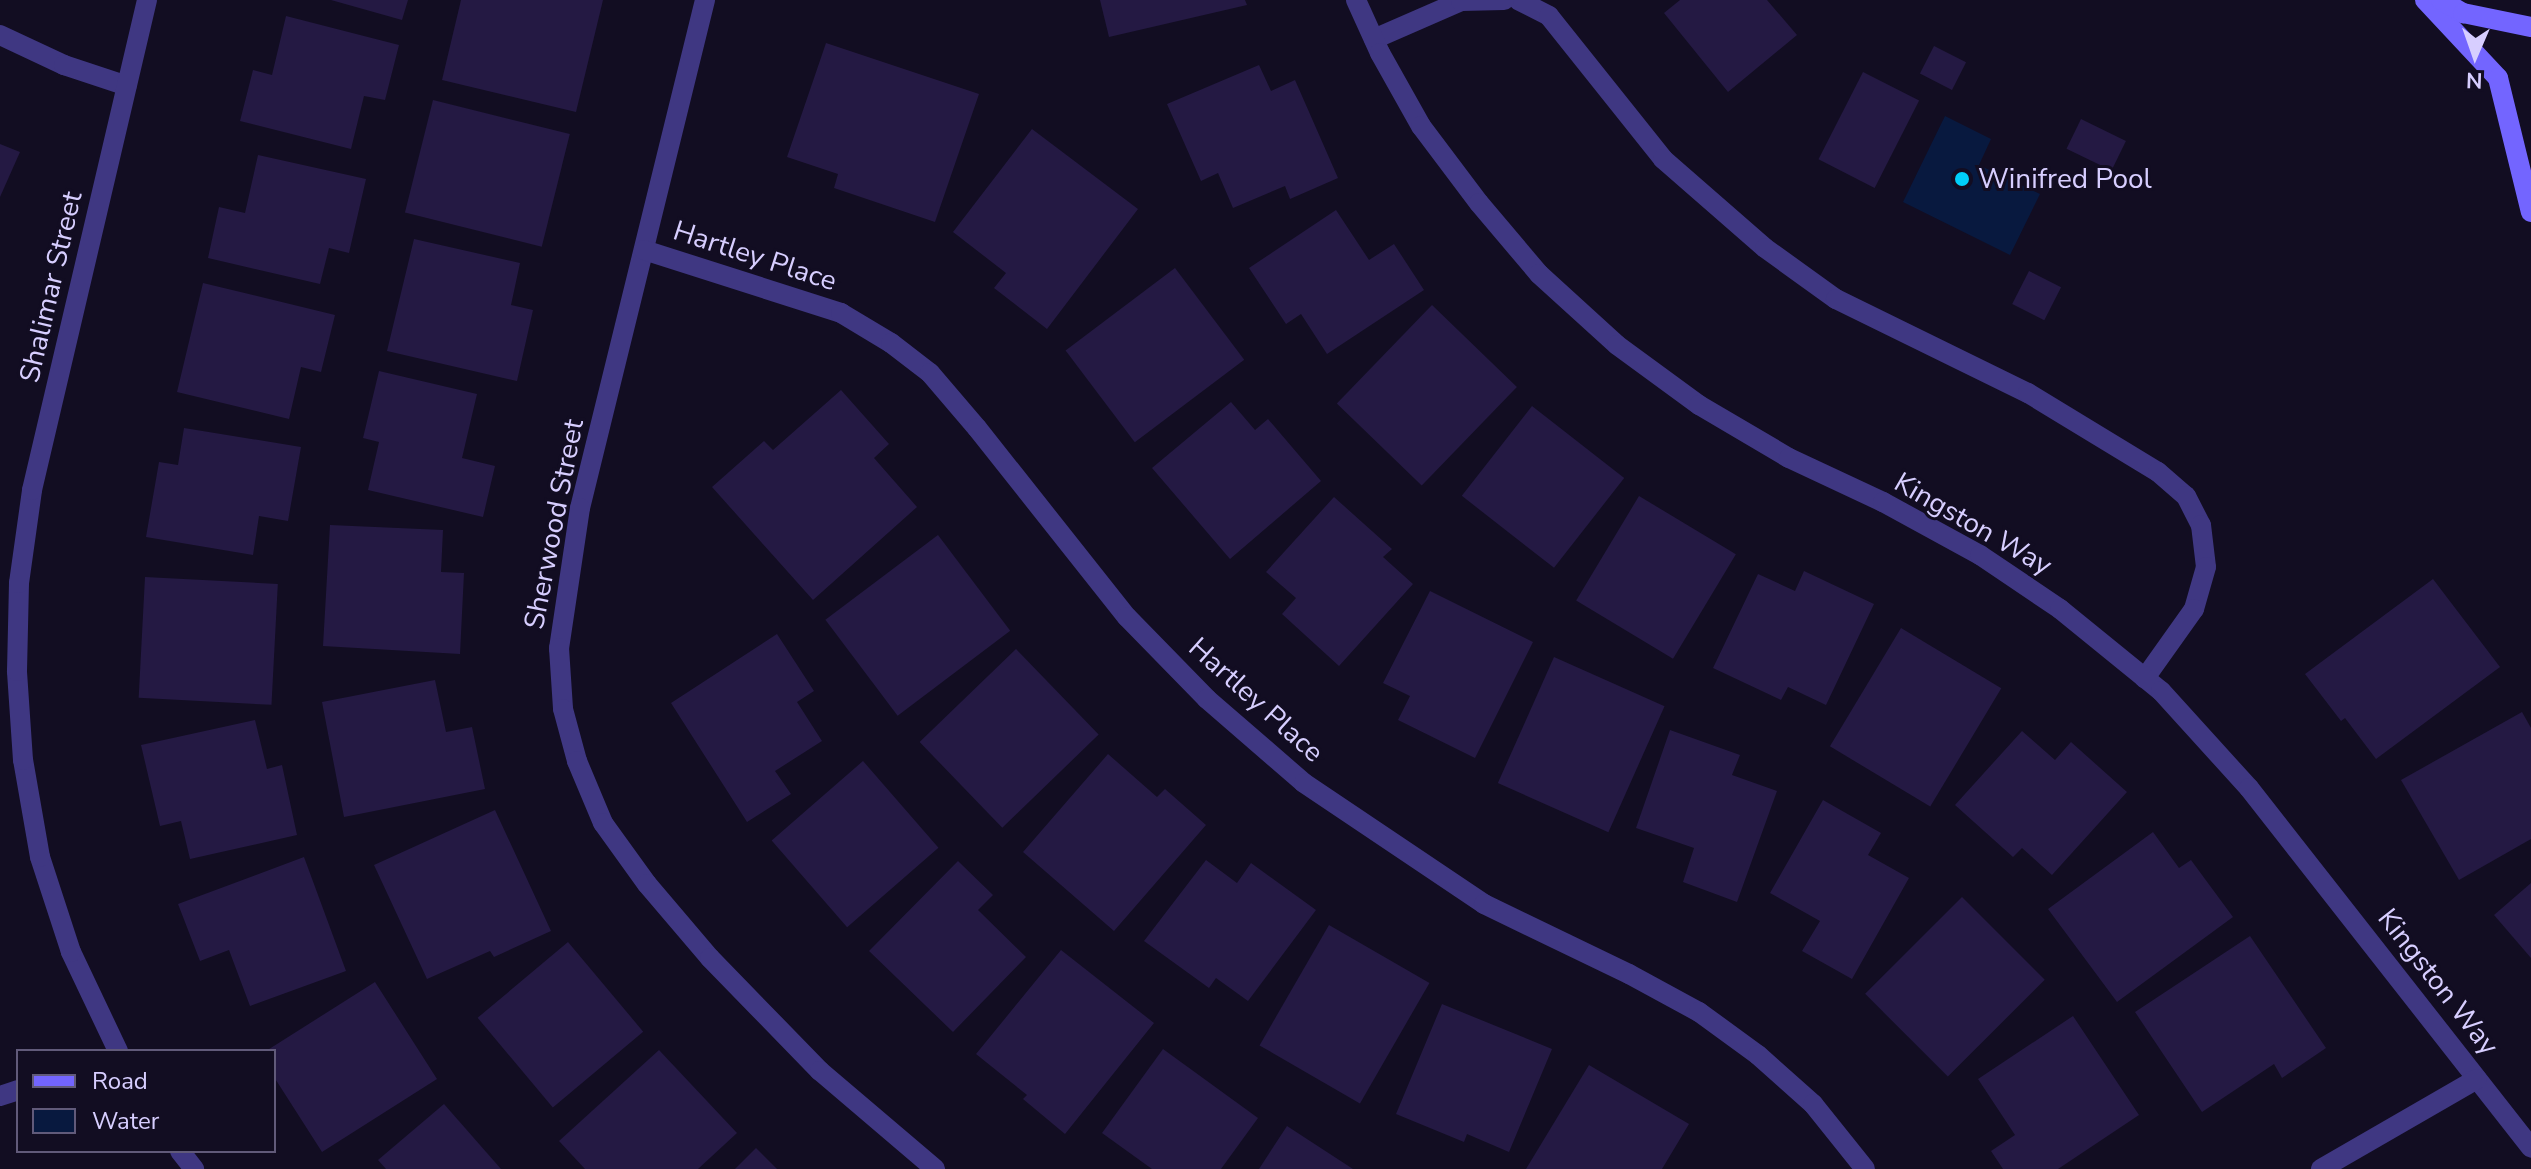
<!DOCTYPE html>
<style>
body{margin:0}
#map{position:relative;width:2531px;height:1169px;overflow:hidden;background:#120d22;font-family:"Nunito Sans",sans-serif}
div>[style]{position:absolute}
.water>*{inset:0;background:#08193f}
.building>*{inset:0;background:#241943;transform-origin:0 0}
.lane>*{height:20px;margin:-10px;padding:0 10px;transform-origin:10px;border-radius:10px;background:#3f3782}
.street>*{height:20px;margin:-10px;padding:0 10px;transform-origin:10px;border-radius:10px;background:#3f3782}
.secondary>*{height:20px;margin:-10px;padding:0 10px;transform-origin:10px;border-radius:10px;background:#7365ff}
.dots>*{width:22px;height:22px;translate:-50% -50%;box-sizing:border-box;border:4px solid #120d22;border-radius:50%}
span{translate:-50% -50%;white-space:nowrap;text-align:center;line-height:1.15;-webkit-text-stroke:6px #120d22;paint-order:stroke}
.poi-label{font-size:28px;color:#d7ceff}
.left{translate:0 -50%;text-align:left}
.street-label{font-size:28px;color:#d7ceff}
.legend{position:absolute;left:16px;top:1049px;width:260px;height:104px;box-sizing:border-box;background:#120d22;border:2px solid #615a7a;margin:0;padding:10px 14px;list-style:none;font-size:24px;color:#d7ceff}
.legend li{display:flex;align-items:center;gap:16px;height:40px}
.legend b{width:40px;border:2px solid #615a7a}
.north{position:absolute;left:2435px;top:16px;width:80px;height:80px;-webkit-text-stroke:6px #120d22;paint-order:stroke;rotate:182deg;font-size:22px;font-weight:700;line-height:32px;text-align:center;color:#d7ceff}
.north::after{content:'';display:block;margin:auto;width:28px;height:36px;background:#d7ceff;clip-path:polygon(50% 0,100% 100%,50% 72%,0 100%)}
</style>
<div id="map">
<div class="water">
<div style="clip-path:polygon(1945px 116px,1991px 139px,1979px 165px,2040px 194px,2010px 255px,1903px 202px)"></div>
</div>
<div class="building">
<div style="clip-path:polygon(331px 0,408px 0,402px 20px)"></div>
<div style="clip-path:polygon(461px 0,603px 0,576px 112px,442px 80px)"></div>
<div style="clip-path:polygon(1100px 0,1245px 0,1247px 5px,1109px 37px)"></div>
<div style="clip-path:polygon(1680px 0,1767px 0,1797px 35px,1728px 92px,1664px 13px)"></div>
<div style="clip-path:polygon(286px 16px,399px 45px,385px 100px,364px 96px,351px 149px,240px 121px,253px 70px,272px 75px)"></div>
<div style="clip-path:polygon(826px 43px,979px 94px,935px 222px,834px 188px,838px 174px,787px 157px)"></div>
<div style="left:1934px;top:46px;width:36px;height:31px;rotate:27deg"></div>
<div style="clip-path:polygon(1259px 65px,1271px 91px,1295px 80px,1338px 178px,1290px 199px,1285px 186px,1233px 208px,1218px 173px,1201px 181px,1167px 104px)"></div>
<div style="left:1863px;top:72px;width:63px;height:98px;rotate:27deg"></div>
<div style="left:433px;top:100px;width:141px;height:116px;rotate:14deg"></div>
<div style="left:2081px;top:119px;width:50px;height:33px;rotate:26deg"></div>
<div style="clip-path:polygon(1032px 129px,1138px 209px,1047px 329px,994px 288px,1006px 273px,953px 232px)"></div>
<div style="clip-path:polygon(0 144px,20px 152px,0 197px)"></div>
<div style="clip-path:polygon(258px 155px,366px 179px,349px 253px,329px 248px,320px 284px,208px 258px,219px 207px,245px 213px)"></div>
<div style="clip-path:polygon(1336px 210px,1369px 260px,1394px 244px,1424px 290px,1327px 354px,1301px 314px,1286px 324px,1249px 268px)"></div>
<div style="clip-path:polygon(414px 239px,520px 263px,511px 305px,533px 310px,517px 381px,387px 351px)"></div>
<div style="left:1175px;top:268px;width:115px;height:137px;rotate:53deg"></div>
<div style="left:2029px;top:271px;width:36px;height:37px;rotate:27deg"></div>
<div style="clip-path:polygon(203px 283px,335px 315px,321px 372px,301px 367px,289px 419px,177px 392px)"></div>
<div style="left:1432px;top:305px;width:118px;height:137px;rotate:44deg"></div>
<div style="clip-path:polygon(379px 371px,477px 394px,462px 458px,495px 466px,483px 517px,368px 490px,379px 442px,363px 438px)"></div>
<div style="clip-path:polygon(841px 390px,889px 444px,874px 458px,917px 507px,813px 600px,712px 487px,764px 441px,773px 450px)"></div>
<div style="clip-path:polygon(1231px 402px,1255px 430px,1268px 419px,1321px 481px,1230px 559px,1152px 468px)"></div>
<div style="left:1532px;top:406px;width:117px;height:114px;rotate:38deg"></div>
<div style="clip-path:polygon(184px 428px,301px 447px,288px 521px,259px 516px,253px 555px,146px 537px,159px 462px,178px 465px)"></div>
<div style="left:1639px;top:496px;width:113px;height:122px;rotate:31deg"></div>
<div style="clip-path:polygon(1334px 497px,1392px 549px,1383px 557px,1413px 584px,1339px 666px,1282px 614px,1296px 598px,1266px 572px)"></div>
<div style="clip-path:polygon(330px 525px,443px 530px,441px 572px,464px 573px,460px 654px,323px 646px)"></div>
<div style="left:938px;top:535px;width:120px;height:141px;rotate:53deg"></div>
<div style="clip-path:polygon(1804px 571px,1874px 604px,1826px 705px,1788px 687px,1781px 700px,1713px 668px,1758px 574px,1795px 591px)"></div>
<div style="left:145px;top:577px;width:133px;height:121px;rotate:3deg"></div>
<div style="clip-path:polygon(2433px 579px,2500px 667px,2376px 759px,2345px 718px,2341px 721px,2305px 674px)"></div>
<div style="clip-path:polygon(1430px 591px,1533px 642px,1475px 758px,1398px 720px,1410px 696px,1383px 683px)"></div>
<div style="left:1901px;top:628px;width:117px;height:138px;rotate:31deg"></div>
<div style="clip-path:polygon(777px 634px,814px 691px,797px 702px,822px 741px,775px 771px,791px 794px,747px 822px,671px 703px)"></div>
<div style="left:1016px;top:649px;width:119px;height:134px;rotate:46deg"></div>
<div style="left:1554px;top:657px;width:121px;height:138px;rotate:24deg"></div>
<div style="clip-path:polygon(435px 680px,446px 732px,472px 727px,485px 789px,344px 817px,322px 702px)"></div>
<div style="clip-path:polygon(2522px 712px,2531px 728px,2531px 839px,2459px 880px,2401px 780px)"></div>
<div style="clip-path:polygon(255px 720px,267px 769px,282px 765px,297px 835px,190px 859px,181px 821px,160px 826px,141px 745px)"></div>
<div style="clip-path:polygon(1670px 730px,1740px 755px,1732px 775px,1777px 791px,1737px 902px,1683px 882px,1694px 848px,1636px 828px)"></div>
<div style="clip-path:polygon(2022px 731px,2055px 760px,2071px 742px,2127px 792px,2052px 875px,2022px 848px,2013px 857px,1955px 805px)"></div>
<div style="clip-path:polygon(1108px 754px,1157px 797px,1165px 789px,1206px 825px,1114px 931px,1023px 852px)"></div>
<div style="left:863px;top:761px;width:115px;height:121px;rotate:49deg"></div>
<div style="clip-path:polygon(1823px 800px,1881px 833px,1868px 855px,1909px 878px,1852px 979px,1802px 951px,1820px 921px,1770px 893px)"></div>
<div style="clip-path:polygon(495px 810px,551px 931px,494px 957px,490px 951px,427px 979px,374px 865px)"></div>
<div style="clip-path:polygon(2153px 832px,2179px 868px,2191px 860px,2233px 917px,2117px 1002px,2048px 909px)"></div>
<div style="clip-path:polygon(304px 857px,346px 971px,250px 1006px,229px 950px,200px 961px,178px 904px)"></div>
<div style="clip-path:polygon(1206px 860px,1237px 883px,1251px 863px,1316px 910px,1248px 1001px,1216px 978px,1209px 988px,1144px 941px)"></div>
<div style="clip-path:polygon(958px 861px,993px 895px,978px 910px,1026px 957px,953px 1032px,869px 951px)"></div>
<div style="clip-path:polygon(2531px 883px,2531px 958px,2494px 915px)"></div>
<div style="left:1962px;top:897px;width:117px;height:137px;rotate:45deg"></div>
<div style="left:1329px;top:925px;width:116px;height:139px;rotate:30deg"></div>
<div style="clip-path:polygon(2250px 936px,2326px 1048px,2282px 1078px,2274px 1064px,2202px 1112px,2135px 1012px)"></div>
<div style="left:568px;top:942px;width:117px;height:118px;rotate:50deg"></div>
<div style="clip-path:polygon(1061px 950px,1154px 1023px,1065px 1134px,1023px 1099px,1027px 1095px,976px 1054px)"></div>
<div style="clip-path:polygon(375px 982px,437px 1079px,322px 1152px,274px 1077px,274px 1051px,266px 1051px)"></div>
<div style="clip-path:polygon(1442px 1004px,1552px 1049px,1509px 1152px,1467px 1134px,1464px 1142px,1396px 1114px)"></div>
<div style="clip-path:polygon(2073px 1016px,2139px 1115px,2058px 1169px,2003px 1169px,1991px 1151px,2015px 1135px,1978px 1079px)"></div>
<div style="clip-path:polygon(1163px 1049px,1258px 1118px,1221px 1169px,1152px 1169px,1102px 1133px)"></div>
<div style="clip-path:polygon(659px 1050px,737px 1133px,698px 1169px,585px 1169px,559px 1141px)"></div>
<div style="clip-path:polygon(1589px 1065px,1689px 1124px,1662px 1169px,1526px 1169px)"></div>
<div style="clip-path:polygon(444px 1104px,501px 1169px,386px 1169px,378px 1160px)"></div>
<div style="clip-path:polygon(1287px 1126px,1353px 1169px,1259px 1169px)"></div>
<div style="clip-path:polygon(756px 1148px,777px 1169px,735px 1169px)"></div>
</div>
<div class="lane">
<div style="left:1518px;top:0;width:35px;rotate:27deg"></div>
<div style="left:1549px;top:16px;width:183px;rotate:51.4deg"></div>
<div style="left:1663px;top:159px;width:135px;rotate:41.1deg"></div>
<div style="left:1765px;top:248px;width:87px;rotate:35.7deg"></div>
<div style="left:1836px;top:299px;width:214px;rotate:26.1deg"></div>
<div style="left:2028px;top:393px;width:152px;rotate:31.3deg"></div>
<div style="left:2158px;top:472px;width:37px;rotate:41deg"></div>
<div style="left:2186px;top:496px;width:33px;rotate:63deg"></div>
<div style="left:2201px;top:525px;width:42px;rotate:83.2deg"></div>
<div style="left:2206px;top:567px;width:44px;rotate:105.9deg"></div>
<div style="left:2194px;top:609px;width:85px;rotate:125.4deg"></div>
<div style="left:1374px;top:39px;width:95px;rotate:-23.6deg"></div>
<div style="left:1461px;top:1px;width:43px;rotate:-1.3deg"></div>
</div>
<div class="street">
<div style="left:705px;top:0;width:523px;rotate:103.82deg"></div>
<div style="left:580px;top:508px;width:142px;rotate:98.5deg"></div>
<div style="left:559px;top:648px;width:61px;rotate:86.2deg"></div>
<div style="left:563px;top:709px;width:54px;rotate:74.9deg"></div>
<div style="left:577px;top:761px;width:67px;rotate:67.2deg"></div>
<div style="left:603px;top:823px;width:75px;rotate:54.2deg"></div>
<div style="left:647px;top:884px;width:97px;rotate:49.6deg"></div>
<div style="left:710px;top:958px;width:158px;rotate:45.8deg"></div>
<div style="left:820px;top:1071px;width:151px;rotate:40.4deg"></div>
<div style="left:1356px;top:0;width:58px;rotate:65.6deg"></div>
<div style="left:1380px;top:53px;width:84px;rotate:60.7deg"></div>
<div style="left:1421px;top:126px;width:96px;rotate:53deg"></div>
<div style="left:1479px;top:203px;width:93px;rotate:49.8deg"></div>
<div style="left:1539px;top:274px;width:105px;rotate:42.3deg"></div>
<div style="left:1617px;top:345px;width:102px;rotate:36.2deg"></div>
<div style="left:1699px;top:405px;width:104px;rotate:30.5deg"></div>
<div style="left:1789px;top:458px;width:104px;rotate:25.1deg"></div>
<div style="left:1883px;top:502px;width:111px;rotate:28.7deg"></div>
<div style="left:1980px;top:555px;width:97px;rotate:34deg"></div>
<div style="left:2060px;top:609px;width:130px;rotate:39.1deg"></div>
<div style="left:2161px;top:691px;width:131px;rotate:47.8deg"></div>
<div style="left:2249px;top:788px;width:457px;rotate:51.9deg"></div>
<div style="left:0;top:35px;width:71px;rotate:25.1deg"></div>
<div style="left:64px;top:65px;width:66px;rotate:18.4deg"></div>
<div style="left:644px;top:250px;width:207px;rotate:17.7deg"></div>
<div style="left:841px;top:313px;width:58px;rotate:31deg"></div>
<div style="left:891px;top:343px;width:49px;rotate:37.6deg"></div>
<div style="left:930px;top:373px;width:72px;rotate:49.5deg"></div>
<div style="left:977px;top:428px;width:241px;rotate:51.6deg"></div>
<div style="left:1127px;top:617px;width:115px;rotate:45.7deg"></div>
<div style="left:1207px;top:699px;width:128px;rotate:40.9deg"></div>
<div style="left:1304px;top:783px;width:217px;rotate:33.9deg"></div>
<div style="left:1484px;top:904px;width:161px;rotate:25.8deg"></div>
<div style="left:1629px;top:974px;width:80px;rotate:28.5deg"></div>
<div style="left:1699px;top:1012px;width:73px;rotate:36.1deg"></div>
<div style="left:1758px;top:1055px;width:74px;rotate:41.7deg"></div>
<div style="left:1813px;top:1104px;width:83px;rotate:51.3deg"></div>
<div style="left:118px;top:1051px;width:110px;rotate:-115.4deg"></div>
<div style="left:71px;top:952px;width:100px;rotate:-108.1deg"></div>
<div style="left:40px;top:857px;width:98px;rotate:-99.9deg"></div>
<div style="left:23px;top:760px;width:89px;rotate:-93.9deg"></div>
<div style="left:17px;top:671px;width:88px;rotate:-88.7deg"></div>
<div style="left:19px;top:583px;width:94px;rotate:-82deg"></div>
<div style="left:32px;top:490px;width:503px;rotate:-76.79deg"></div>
<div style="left:0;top:1096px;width:19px;rotate:-18deg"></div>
<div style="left:180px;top:1151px;width:23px;rotate:52deg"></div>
<div style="left:2321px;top:1169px;width:180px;rotate:-30deg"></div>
</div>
<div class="secondary">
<div style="left:2425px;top:0;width:107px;rotate:46.9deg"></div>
<div style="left:2498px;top:78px;width:138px;rotate:76.2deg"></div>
<div style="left:2441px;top:0;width:26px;rotate:31deg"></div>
<div style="left:2463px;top:13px;width:69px;rotate:11.6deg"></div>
</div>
<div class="dots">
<div style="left:1962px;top:179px;background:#00cef9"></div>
</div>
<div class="poi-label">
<span class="left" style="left:1978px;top:179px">Winifred Pool</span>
</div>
<div class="street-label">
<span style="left:755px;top:256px;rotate:18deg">Hartley Place</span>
<span style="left:51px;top:287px;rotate:-77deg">Shalimar Street</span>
<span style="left:554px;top:524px;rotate:-79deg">Sherwood Street</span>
<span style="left:1973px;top:524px;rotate:30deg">Kingston Way</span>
<span style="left:1256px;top:700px;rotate:42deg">Hartley Place</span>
<span style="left:2438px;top:982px;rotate:52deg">Kingston Way</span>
</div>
<ul class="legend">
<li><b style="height:10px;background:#7365ff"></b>Road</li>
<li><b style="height:22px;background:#08193f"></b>Water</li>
</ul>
<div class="north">N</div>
</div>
